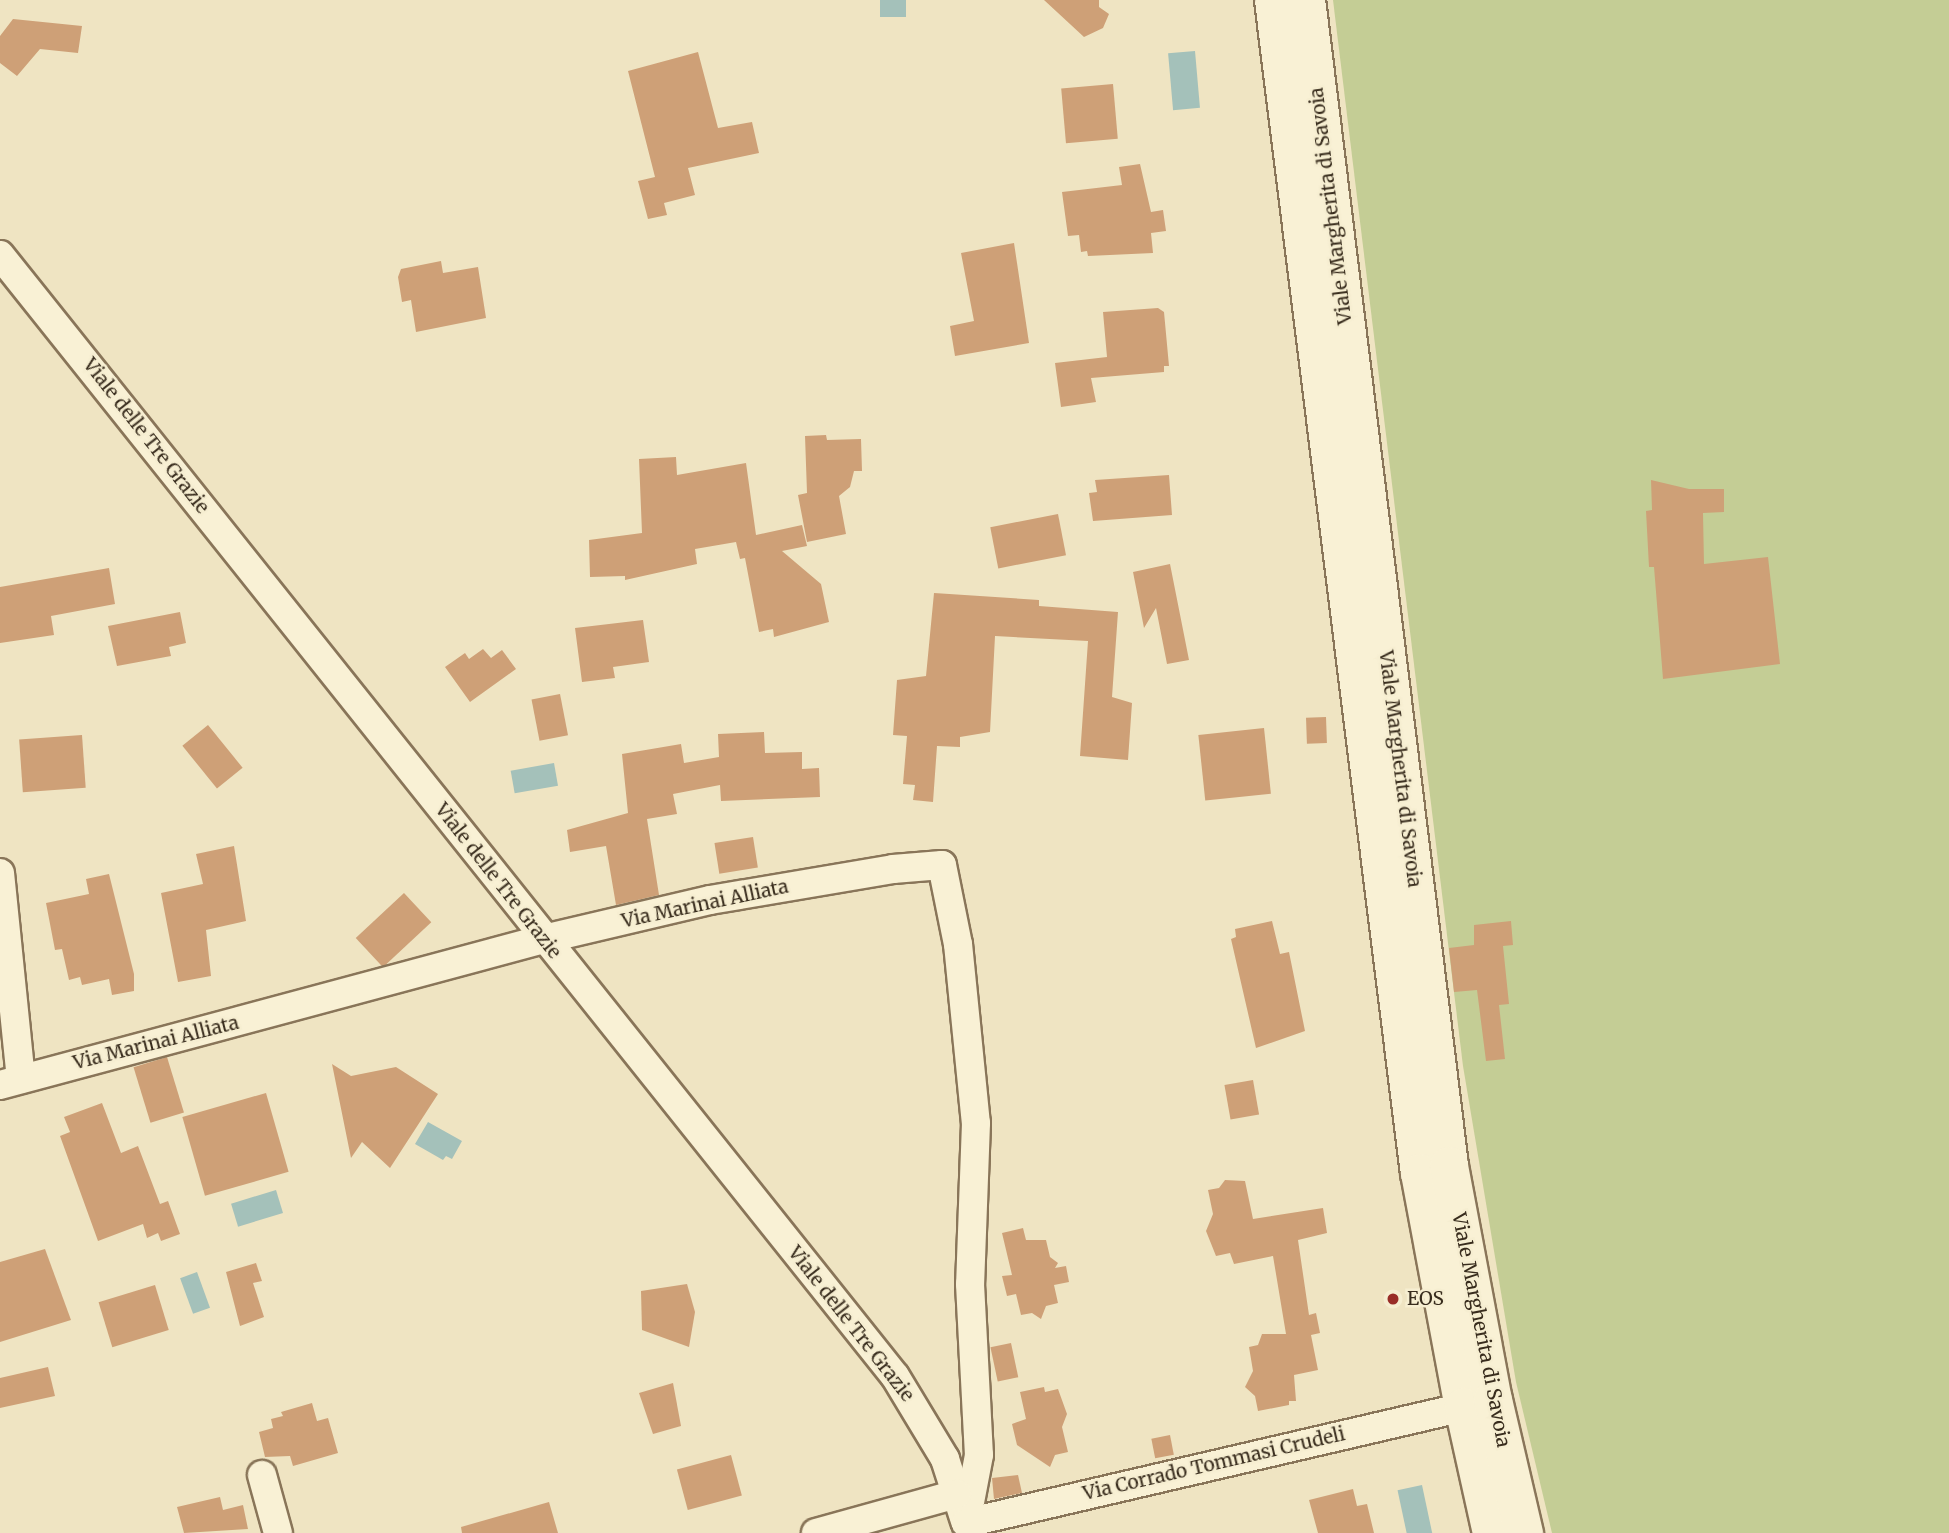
<!DOCTYPE html>
<style>
body{margin:0}
#map{position:relative;width:1949px;height:1533px;overflow:hidden;background:#efe4c2;font-family:Merriweather,serif}
div>[style]{position:absolute}
.green>*{inset:0;background:#c4cd95}
.water>*{inset:0;background:#a4c1ba;transform-origin:0 0}
.building>*{inset:0;background:#cea077;transform-origin:0 0}
.roads{filter:drop-shadow(2px 0 #897559) drop-shadow(-2px 0 #897559) drop-shadow(0 2px #897559) drop-shadow(0 -2px #897559)}
.street>*{height:28px;margin:-14px;padding:0 14px;transform-origin:14px;border-radius:14px;background:#f9f1d5}
.secondary>*{height:38px;margin:-19px;padding:0 19px;transform-origin:19px;border-radius:19px;background:#f9f1d5}
.dots>*{width:19px;height:19px;translate:-50% -50%;box-sizing:border-box;border:4px solid #f6eed1;border-radius:50%}
span{translate:-50% -50%;white-space:nowrap;text-align:center;line-height:1.15;-webkit-text-stroke:5px #f6eed1;paint-order:stroke}
.street-label{font-size:19px;color:#382c1d}
.poi-label{font-size:19px;color:#382c1d}
.left{translate:0 -50%;text-align:left}
</style>
<div id="map">
<div class="green">
<div style="clip-path:polygon(1333px 0,1949px 0,1949px 1533px,1552px 1533px,1516px 1382px,1463px 1066px)"></div>
</div>
<div class="water">
<div style="left:880px;top:0;width:26px;height:17px"></div>
<div style="left:1195px;top:51px;width:57px;height:27px;rotate:85deg"></div>
<div style="left:554px;top:763px;width:23px;height:44px;rotate:80deg"></div>
<div style="clip-path:polygon(428px 1122px,462px 1141px,452px 1159px,446px 1156px,443px 1160px,415px 1144px)"></div>
<div style="left:276px;top:1190px;width:24px;height:47px;rotate:73deg"></div>
<div style="left:197px;top:1272px;width:38px;height:18px;rotate:70deg"></div>
<div style="left:1422px;top:1485px;width:49px;height:25px;rotate:78deg"></div>
</div>
<div class="building">
<div style="clip-path:polygon(1044px 0,1099px 0,1099px 7px,1109px 14px,1103px 28px,1084px 37px)"></div>
<div style="clip-path:polygon(13px 19px,82px 26px,78px 53px,40px 49px,17px 76px,0 63px,0 36px)"></div>
<div style="clip-path:polygon(698px 52px,718px 128px,752px 122px,759px 153px,688px 168px,695px 195px,664px 203px,667px 215px,648px 219px,638px 181px,655px 177px,628px 71px)"></div>
<div style="left:1113px;top:84px;width:55px;height:52px;rotate:85deg"></div>
<div style="clip-path:polygon(1140px 164px,1151px 212px,1163px 210px,1166px 231px,1151px 233px,1153px 253px,1088px 256px,1087px 251px,1081px 252px,1079px 235px,1068px 236px,1062px 192px,1122px 185px,1119px 167px)"></div>
<div style="clip-path:polygon(1014px 243px,1029px 343px,955px 356px,950px 326px,974px 321px,961px 253px)"></div>
<div style="clip-path:polygon(441px 261px,443px 273px,478px 267px,486px 318px,416px 332px,411px 300px,402px 302px,398px 277px,401px 269px)"></div>
<div style="clip-path:polygon(1158px 308px,1164px 312px,1169px 366px,1164px 366px,1164px 372px,1091px 378px,1096px 402px,1061px 407px,1055px 363px,1107px 357px,1103px 312px)"></div>
<div style="clip-path:polygon(826px 435px,827px 440px,861px 439px,862px 471px,854px 471px,850px 487px,839px 496px,846px 534px,807px 542px,798px 495px,807px 493px,805px 436px)"></div>
<div style="clip-path:polygon(676px 457px,677px 475px,746px 463px,756px 535px,802px 525px,807px 546px,782px 551px,821px 584px,829px 622px,774px 637px,773px 629px,759px 632px,745px 558px,740px 559px,736px 542px,695px 549px,697px 564px,625px 580px,625px 576px,590px 577px,589px 540px,642px 533px,639px 459px)"></div>
<div style="clip-path:polygon(1169px 475px,1172px 515px,1093px 521px,1089px 493px,1097px 492px,1095px 480px)"></div>
<div style="clip-path:polygon(1651px 480px,1689px 489px,1724px 489px,1724px 512px,1703px 513px,1704px 564px,1768px 557px,1780px 664px,1663px 679px,1654px 567px,1649px 567px,1646px 511px,1652px 510px)"></div>
<div style="left:1058px;top:514px;width:42px;height:69px;rotate:79deg"></div>
<div style="clip-path:polygon(1170px 564px,1189px 660px,1167px 664px,1156px 608px,1144px 628px,1133px 572px)"></div>
<div style="clip-path:polygon(109px 568px,115px 604px,51px 616px,54px 635px,0 643px,0 587px)"></div>
<div style="clip-path:polygon(934px 593px,1039px 600px,1039px 606px,1118px 612px,1112px 697px,1132px 703px,1128px 760px,1080px 756px,1088px 641px,995px 636px,990px 732px,960px 737px,960px 747px,937px 746px,933px 802px,913px 800px,915px 785px,903px 784px,907px 736px,893px 735px,897px 680px,926px 676px)"></div>
<div style="clip-path:polygon(180px 612px,186px 643px,169px 647px,171px 656px,117px 666px,108px 626px)"></div>
<div style="clip-path:polygon(643px 620px,649px 662px,613px 667px,615px 678px,582px 682px,575px 628px)"></div>
<div style="clip-path:polygon(483px 649px,491px 658px,502px 650px,516px 669px,470px 702px,445px 667px,465px 653px,469px 659px)"></div>
<div style="left:560px;top:694px;width:42px;height:29px;rotate:79deg"></div>
<div style="left:1326px;top:717px;width:26px;height:20px;rotate:88deg"></div>
<div style="left:208px;top:725px;width:55px;height:33px;rotate:51deg"></div>
<div style="left:1264px;top:728px;width:66px;height:66px;rotate:84deg"></div>
<div style="clip-path:polygon(764px 732px,765px 753px,802px 752px,802px 769px,819px 768px,820px 797px,721px 801px,720px 785px,673px 794px,677px 814px,647px 819px,659px 895px,616px 905px,606px 846px,570px 852px,567px 830px,628px 813px,622px 754px,681px 744px,684px 763px,719px 757px,718px 734px)"></div>
<div style="left:82px;top:735px;width:53px;height:63px;rotate:86deg"></div>
<div style="left:753px;top:837px;width:31px;height:39px;rotate:81deg"></div>
<div style="clip-path:polygon(234px 846px,246px 921px,206px 930px,211px 976px,178px 982px,161px 893px,203px 884px,196px 854px)"></div>
<div style="clip-path:polygon(109px 874px,134px 974px,134px 991px,112px 995px,109px 979px,82px 985px,80px 977px,69px 980px,62px 949px,55px 950px,46px 903px,89px 894px,86px 879px)"></div>
<div style="left:404px;top:893px;width:40px;height:66px;rotate:47deg"></div>
<div style="clip-path:polygon(1272px 921px,1280px 954px,1289px 952px,1305px 1031px,1256px 1048px,1231px 939px,1236px 937px,1235px 929px)"></div>
<div style="clip-path:polygon(1511px 921px,1513px 945px,1503px 946px,1509px 1004px,1499px 1005px,1505px 1059px,1486px 1061px,1477px 990px,1454px 992px,1449px 948px,1474px 945px,1474px 925px)"></div>
<div style="left:167px;top:1057px;width:58px;height:35px;rotate:73deg"></div>
<div style="clip-path:polygon(332px 1064px,351px 1076px,396px 1067px,438px 1094px,390px 1168px,362px 1142px,351px 1158px)"></div>
<div style="left:1253px;top:1080px;width:35px;height:29px;rotate:80deg"></div>
<div style="left:266px;top:1093px;width:82px;height:87px;rotate:74deg"></div>
<div style="clip-path:polygon(102px 1103px,121px 1153px,138px 1146px,160px 1204px,168px 1201px,180px 1234px,161px 1241px,158px 1233px,147px 1238px,143px 1224px,98px 1241px,60px 1136px,70px 1132px,64px 1117px)"></div>
<div style="clip-path:polygon(1225px 1180px,1245px 1181px,1253px 1219px,1323px 1208px,1327px 1233px,1298px 1240px,1309px 1315px,1316px 1313px,1320px 1333px,1311px 1335px,1318px 1370px,1294px 1375px,1296px 1401px,1289px 1401px,1289px 1405px,1258px 1411px,1255px 1396px,1245px 1387px,1253px 1371px,1249px 1347px,1258px 1345px,1262px 1334px,1286px 1334px,1273px 1256px,1234px 1264px,1230px 1253px,1216px 1256px,1206px 1231px,1213px 1214px,1208px 1190px,1219px 1188px)"></div>
<div style="clip-path:polygon(1023px 1228px,1026px 1240px,1046px 1240px,1050px 1257px,1058px 1263px,1055px 1268px,1066px 1266px,1069px 1282px,1054px 1285px,1058px 1303px,1046px 1306px,1041px 1319px,1032px 1313px,1021px 1315px,1016px 1294px,1007px 1296px,1002px 1276px,1012px 1275px,1002px 1233px)"></div>
<div style="clip-path:polygon(45px 1249px,71px 1320px,0 1342px,0 1262px)"></div>
<div style="clip-path:polygon(256px 1263px,262px 1281px,253px 1283px,264px 1317px,240px 1326px,226px 1272px)"></div>
<div style="clip-path:polygon(687px 1284px,695px 1312px,689px 1347px,642px 1330px,641px 1291px)"></div>
<div style="left:155px;top:1285px;width:47px;height:59px;rotate:73deg"></div>
<div style="left:1011px;top:1343px;width:35px;height:21px;rotate:78deg"></div>
<div style="clip-path:polygon(48px 1367px,55px 1396px,0 1408px,0 1378px)"></div>
<div style="clip-path:polygon(673px 1383px,681px 1426px,653px 1434px,639px 1393px)"></div>
<div style="clip-path:polygon(1044px 1387px,1045px 1392px,1058px 1389px,1067px 1414px,1062px 1427px,1068px 1452px,1055px 1455px,1050px 1467px,1017px 1445px,1012px 1424px,1026px 1419px,1020px 1392px)"></div>
<div style="clip-path:polygon(312px 1403px,317px 1421px,328px 1418px,338px 1453px,293px 1466px,290px 1456px,265px 1457px,259px 1432px,273px 1428px,271px 1419px,283px 1416px,281px 1412px)"></div>
<div style="left:1170px;top:1435px;width:20px;height:19px;rotate:79deg"></div>
<div style="left:731px;top:1455px;width:42px;height:56px;rotate:75deg"></div>
<div style="clip-path:polygon(1018px 1475px,1022px 1493px,994px 1499px,992px 1478px)"></div>
<div style="clip-path:polygon(1353px 1489px,1357px 1506px,1367px 1504px,1374px 1533px,1318px 1533px,1309px 1500px)"></div>
<div style="clip-path:polygon(220px 1497px,223px 1510px,243px 1505px,248px 1529px,184px 1533px,177px 1507px)"></div>
<div style="clip-path:polygon(549px 1502px,558px 1533px,462px 1533px,461px 1527px)"></div>
</div>
<div class="roads">
<div class="street">
<div style="left:0;top:255px;width:1434px;rotate:51.4deg"></div>
<div style="left:895px;top:1376px;width:97px;rotate:58.9deg"></div>
<div style="left:945px;top:1459px;width:65px;rotate:72.1deg"></div>
<div style="left:0;top:873px;width:207px;rotate:84.2deg"></div>
<div style="left:0;top:1085px;width:563px;rotate:-15.02deg"></div>
<div style="left:544px;top:939px;width:171px;rotate:-13.2deg"></div>
<div style="left:710px;top:900px;width:186px;rotate:-9.6deg"></div>
<div style="left:893px;top:869px;width:49px;rotate:-4.7deg"></div>
<div style="left:942px;top:865px;width:81px;rotate:78.6deg"></div>
<div style="left:958px;top:944px;width:180px;rotate:84.3deg"></div>
<div style="left:976px;top:1123px;width:161px;rotate:92.1deg"></div>
<div style="left:970px;top:1284px;width:171px;rotate:87deg"></div>
<div style="left:979px;top:1455px;width:69px;rotate:100.8deg"></div>
<div style="left:262px;top:1475px;width:60px;rotate:74.6deg"></div>
<div style="left:966px;top:1523px;width:511px;rotate:-13.11deg"></div>
<div style="left:816px;top:1533px;width:146px;rotate:-15.5deg"></div>
</div>
<div class="secondary">
<div style="left:1274px;top:0;width:1182px;rotate:82.91deg"></div>
<div style="left:1420px;top:1173px;width:238px;rotate:79.4deg"></div>
<div style="left:1464px;top:1407px;width:129px;rotate:77.5deg"></div>
<div style="left:1306px;top:0;width:1175px;rotate:83.01deg"></div>
<div style="left:1449px;top:1166px;width:238px;rotate:79.4deg"></div>
<div style="left:1493px;top:1400px;width:137px;rotate:76.9deg"></div>
</div>
</div>
<div class="dots">
<div style="left:1393px;top:1299px;background:#992d27"></div>
</div>
<div class="street-label">
<span style="left:1331px;top:206px;rotate:-97deg">Viale Margherita di Savoia</span>
<span style="left:146px;top:436px;rotate:52deg">Viale delle Tre Grazie</span>
<span style="left:1400px;top:769px;rotate:83deg">Viale Margherita di Savoia</span>
<span style="left:498px;top:881px;rotate:52deg">Viale delle Tre Grazie</span>
<span style="left:705px;top:904px;rotate:-12deg">Via Marinai Alliata</span>
<span style="left:156px;top:1043px;rotate:-14deg">Via Marinai Alliata</span>
<span style="left:851px;top:1324px;rotate:52deg">Viale delle Tre Grazie</span>
<span style="left:1481px;top:1330px;rotate:79deg">Viale Margherita di Savoia</span>
<span style="left:1214px;top:1464px;rotate:-13deg">Via Corrado Tommasi Crudeli</span>
</div>
<div class="poi-label">
<span class="left" style="left:1407px;top:1299px">EOS</span>
</div>
</div>
